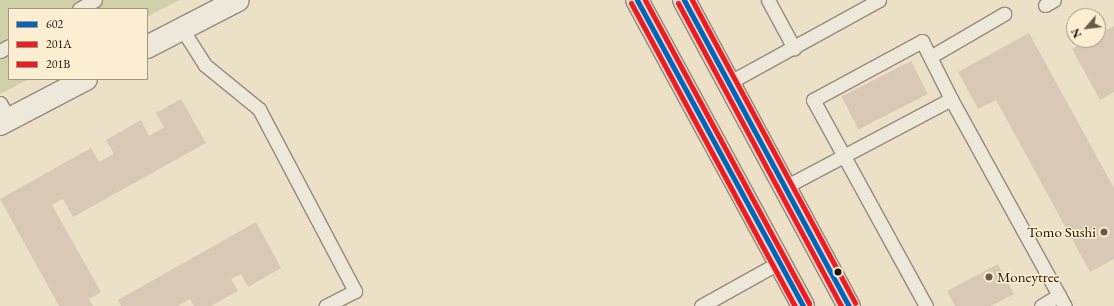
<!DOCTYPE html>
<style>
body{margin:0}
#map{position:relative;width:1114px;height:306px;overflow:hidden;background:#ece0c7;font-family:"EB Garamond",serif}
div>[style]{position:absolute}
.green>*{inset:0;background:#d1d1a9}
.building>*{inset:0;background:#dac8b7;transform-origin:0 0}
.roads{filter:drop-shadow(1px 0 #948b7d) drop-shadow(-1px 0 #948b7d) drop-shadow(0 1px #948b7d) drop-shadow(0 -1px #948b7d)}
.service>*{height:13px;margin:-6.5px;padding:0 6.5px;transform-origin:6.5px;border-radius:6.5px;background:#eee8db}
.minor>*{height:22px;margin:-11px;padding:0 11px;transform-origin:11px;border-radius:11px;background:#eee8db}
.primary>*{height:22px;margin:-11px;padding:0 11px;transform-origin:11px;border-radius:11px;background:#e1d8c6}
.bus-1>*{height:5px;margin:-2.5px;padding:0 2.5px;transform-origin:2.5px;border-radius:2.5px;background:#0065bd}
.bus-2>*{height:5px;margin:-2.5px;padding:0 2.5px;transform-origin:2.5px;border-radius:2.5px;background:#ed1b24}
.bus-3>*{height:5px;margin:-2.5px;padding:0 2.5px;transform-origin:2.5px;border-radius:2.5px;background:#ed1b24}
.dots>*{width:11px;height:11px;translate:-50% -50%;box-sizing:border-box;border:2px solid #fceed1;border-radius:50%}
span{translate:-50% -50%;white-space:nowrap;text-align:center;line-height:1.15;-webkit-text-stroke:3px #fceed1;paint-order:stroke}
.poi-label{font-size:15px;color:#221208}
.right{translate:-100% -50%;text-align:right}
.left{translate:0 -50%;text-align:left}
.legend{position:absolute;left:8px;top:8px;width:140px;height:72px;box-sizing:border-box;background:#fceed1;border:1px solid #a59681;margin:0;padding:5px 7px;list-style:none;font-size:12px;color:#221208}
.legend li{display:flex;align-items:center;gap:8px;height:20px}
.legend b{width:20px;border:1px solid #a59681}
.north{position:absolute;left:1066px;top:8px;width:40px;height:40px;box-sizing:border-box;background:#fceed1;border:1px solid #a59681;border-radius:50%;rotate:242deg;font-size:11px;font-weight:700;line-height:16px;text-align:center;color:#221208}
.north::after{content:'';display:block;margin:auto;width:14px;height:18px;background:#695a4b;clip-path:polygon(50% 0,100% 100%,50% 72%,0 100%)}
</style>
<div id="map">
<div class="green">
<div style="clip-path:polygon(0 0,179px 0,147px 17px,147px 9px,9px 9px,9px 79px,29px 79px,0 94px)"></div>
</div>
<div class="building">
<div style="clip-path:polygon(1114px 26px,1114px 92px,1100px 100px,1072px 49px,1089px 40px,1098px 40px,1098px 35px)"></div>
<div style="clip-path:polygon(1029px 33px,1114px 188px,1114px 259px,1090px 272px,996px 100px,978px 109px,958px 72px)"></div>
<div style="left:911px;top:61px;width:37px;height:78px;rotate:63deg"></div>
<div style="clip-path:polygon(181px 99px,206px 143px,73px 217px,63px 199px,52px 205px,101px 292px,89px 299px,93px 306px,59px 306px,0 199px,91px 148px,99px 162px,114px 154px,106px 140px,141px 120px,149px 136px,164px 127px,156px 113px)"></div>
<div style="clip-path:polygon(256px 222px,281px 268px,248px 287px,241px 274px,231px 279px,238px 291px,211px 306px,194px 306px,190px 299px,178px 306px,121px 306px,118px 300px)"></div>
<div style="clip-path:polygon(998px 264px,1014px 294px,991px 306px,955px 306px,947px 291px)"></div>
</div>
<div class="roads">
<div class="service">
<div style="left:768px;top:0;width:55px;rotate:61.6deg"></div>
<div style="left:1045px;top:5px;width:10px;rotate:-29deg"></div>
<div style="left:79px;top:9px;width:18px;rotate:-29deg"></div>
<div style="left:182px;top:29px;width:43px;rotate:57.4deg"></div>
<div style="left:205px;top:65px;width:70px;rotate:39.2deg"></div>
<div style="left:259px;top:109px;width:206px;rotate:62.2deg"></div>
<div style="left:355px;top:291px;width:33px;rotate:153deg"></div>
<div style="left:0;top:51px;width:10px;rotate:-29deg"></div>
<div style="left:930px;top:57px;width:86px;rotate:-30.2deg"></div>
<div style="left:730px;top:82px;width:170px;rotate:-28.8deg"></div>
<div style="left:0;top:103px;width:18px;rotate:61deg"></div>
<div style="left:785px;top:187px;width:188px;rotate:-27.9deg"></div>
<div style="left:951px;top:99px;width:236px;rotate:61.2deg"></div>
<div style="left:701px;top:306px;width:90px;rotate:-29.1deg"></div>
<div style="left:926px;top:306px;width:235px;rotate:-118.7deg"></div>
<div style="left:813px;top:100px;width:124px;rotate:-28.4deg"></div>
<div style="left:922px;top:41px;width:65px;rotate:63.4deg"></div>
<div style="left:1041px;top:306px;width:21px;rotate:-31deg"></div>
</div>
<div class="minor">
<div style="left:147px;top:47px;width:102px;rotate:-27.3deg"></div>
<div style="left:0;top:124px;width:97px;rotate:-27.6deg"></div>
</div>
<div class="primary">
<div style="left:637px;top:0;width:348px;rotate:61.5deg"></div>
<div style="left:684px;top:0;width:348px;rotate:61.7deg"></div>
</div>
</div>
<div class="bus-1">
<div style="left:637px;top:0;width:348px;rotate:61.5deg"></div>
<div style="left:684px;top:0;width:348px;rotate:61.7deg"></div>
</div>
<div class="bus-2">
<div style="left:631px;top:3px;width:345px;rotate:61.6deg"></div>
<div style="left:678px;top:3px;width:344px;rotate:61.7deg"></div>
</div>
<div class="bus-3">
<div style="left:645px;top:0;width:345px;rotate:61.6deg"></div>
<div style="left:692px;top:0;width:344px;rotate:61.7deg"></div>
</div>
<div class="dots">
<div style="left:1104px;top:232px;background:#695a4b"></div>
<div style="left:838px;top:272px;background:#221208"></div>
<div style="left:989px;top:277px;background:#695a4b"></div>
</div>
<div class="poi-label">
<span class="right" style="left:1096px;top:232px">Tomo Sushi</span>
<span class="left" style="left:997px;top:277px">Moneytree</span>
</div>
<ul class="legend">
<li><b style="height:5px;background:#0065bd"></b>602</li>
<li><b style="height:5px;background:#ed1b24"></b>201A</li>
<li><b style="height:5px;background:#ed1b24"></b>201B</li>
</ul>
<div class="north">N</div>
</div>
